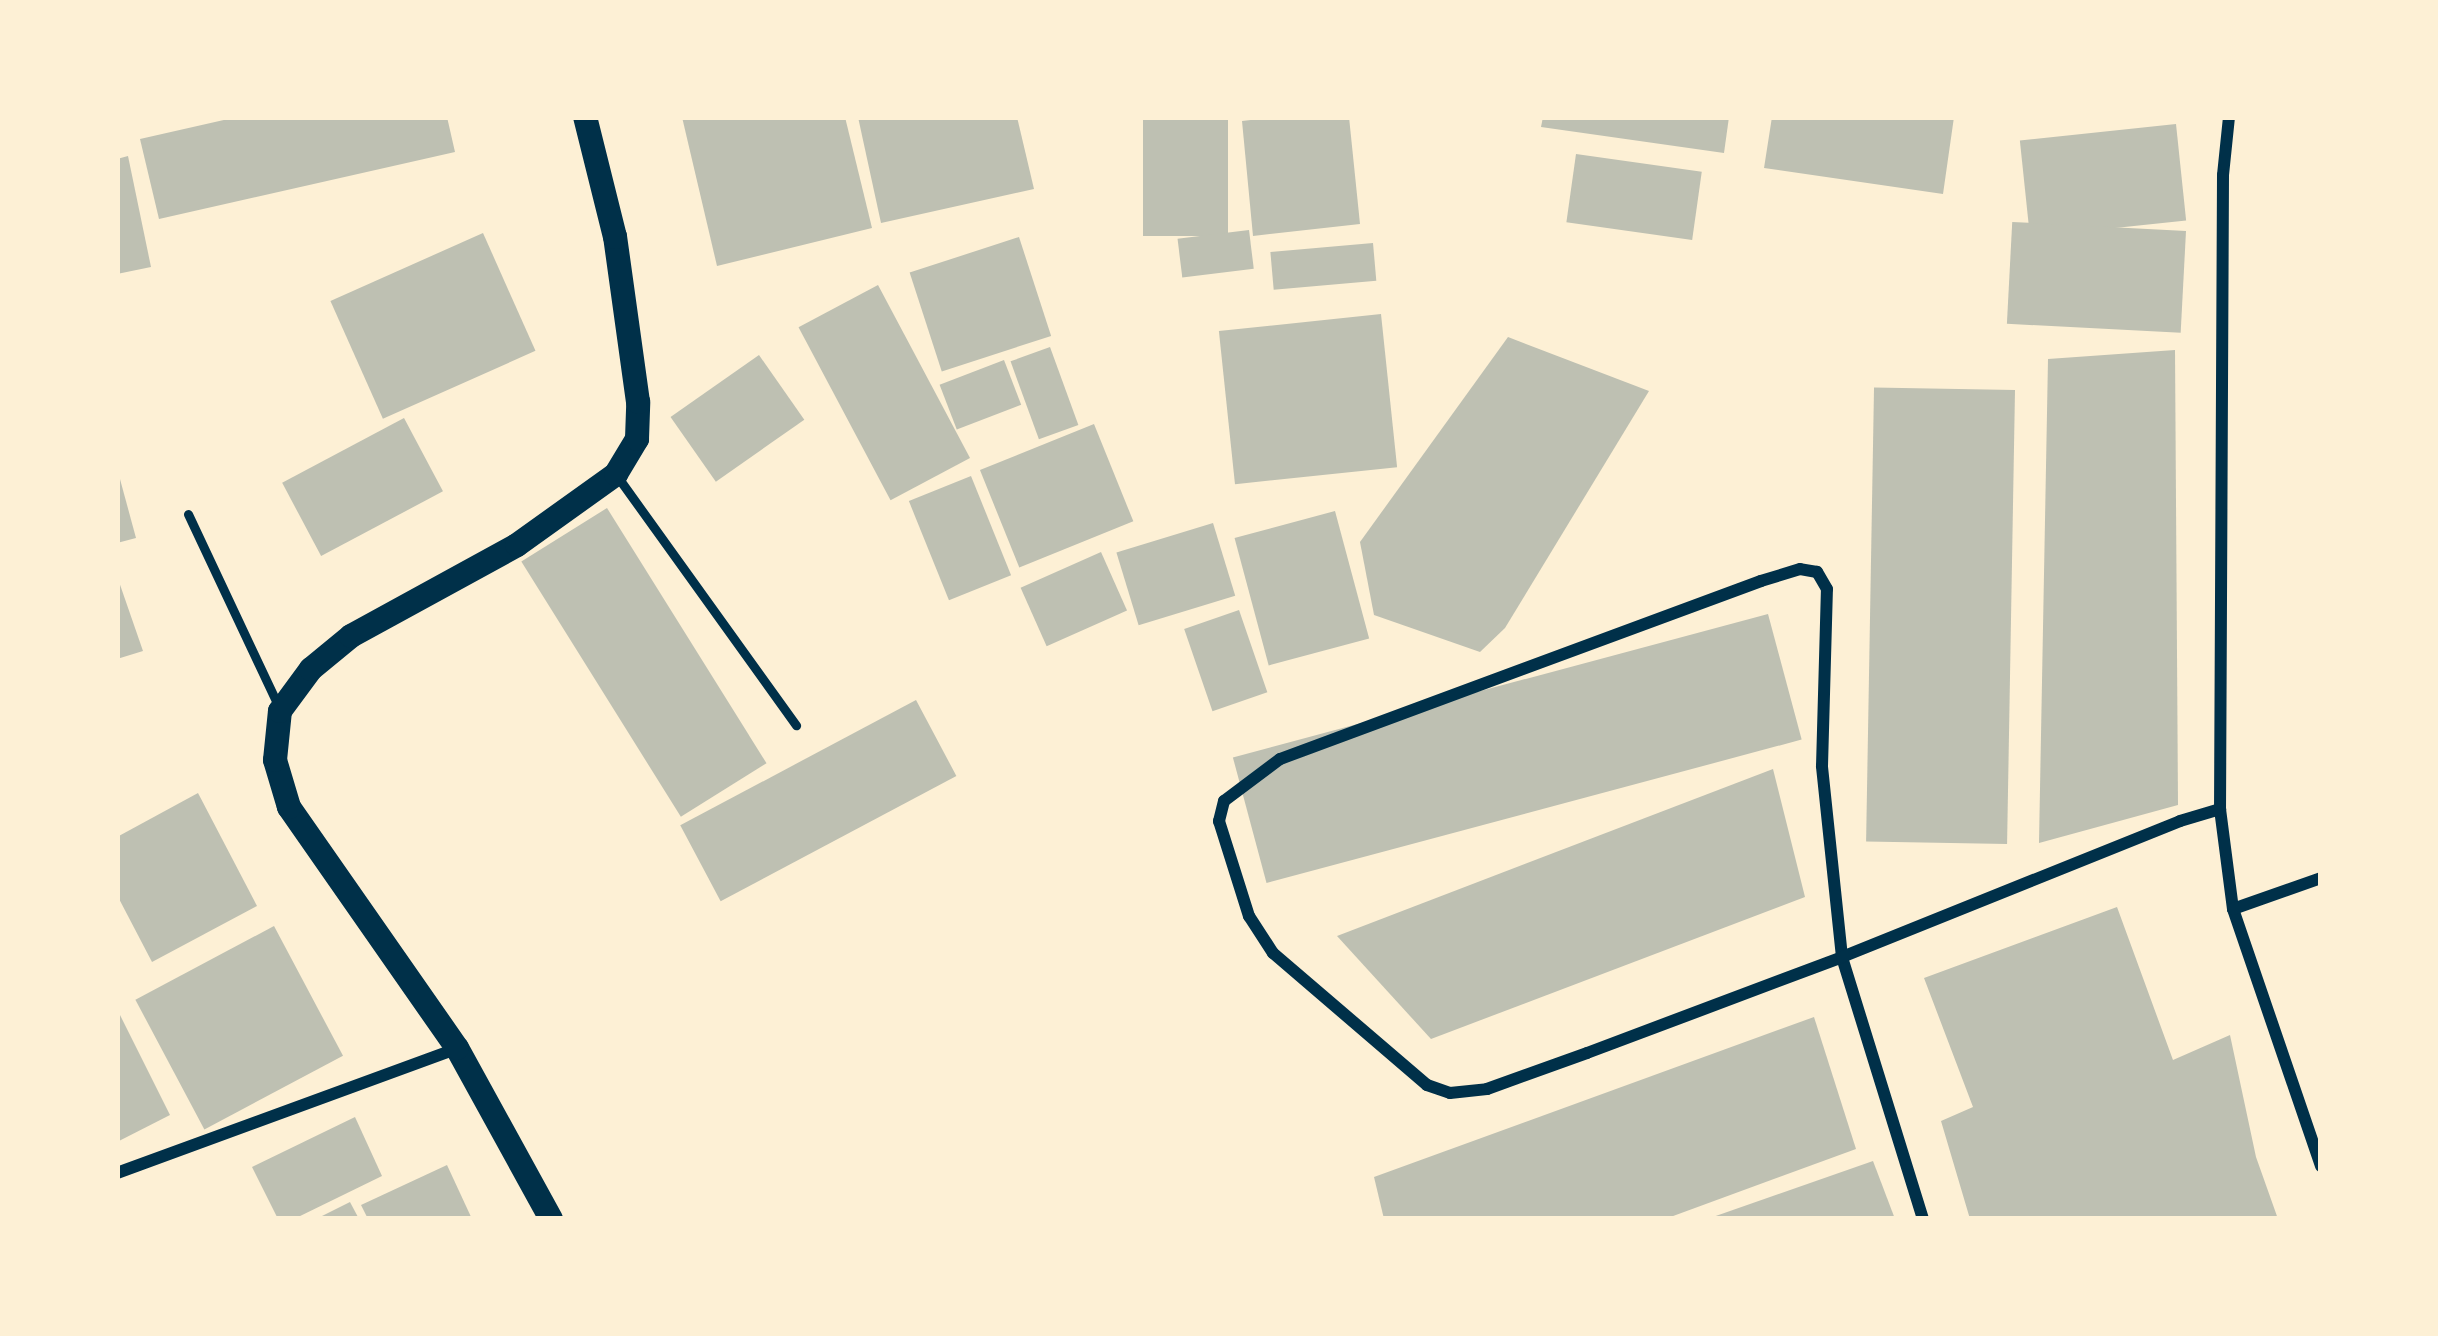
<!DOCTYPE html>
<style>
body{margin:0}
#map{position:relative;width:2438px;height:1336px;overflow:hidden;background:#fdf0d5;font-family:"Archivo Narrow",sans-serif}
div>[style]{position:absolute}
.building>*{inset:0;background:#bec0b2;transform-origin:0 0}
.service>*{height:9px;margin:-4.5px;padding:0 4.5px;transform-origin:4.5px;border-radius:4.5px;background:#003049}
.minor>*{height:12px;margin:-6px;padding:0 6px;transform-origin:6px;border-radius:6px;background:#003049}
.secondary>*{height:24px;margin:-12px;padding:0 12px;transform-origin:12px;border-radius:12px;background:#003049}
span{translate:-50% -50%;white-space:nowrap;text-align:center;line-height:1.15;-webkit-text-stroke:9px #fdf0d5;paint-order:stroke}
.frame{position:absolute;inset:0;border:120px solid #fdf0d5;pointer-events:none}
</style>
<div id="map">
<div class="building">
<div style="clip-path:polygon(237px 117px,447px 117px,455px 152px,159px 219px,140px 139px)"></div>
<div style="clip-path:polygon(682px 117px,845px 117px,872px 228px,717px 266px)"></div>
<div style="clip-path:polygon(858px 117px,1017px 117px,1034px 189px,881px 223px)"></div>
<div style="left:1143px;top:117px;width:85px;height:119px"></div>
<div style="clip-path:polygon(1277px 117px,1349px 117px,1360px 224px,1253px 236px,1242px 121px)"></div>
<div style="clip-path:polygon(1543px 117px,1729px 117px,1724px 153px,1541px 127px)"></div>
<div style="clip-path:polygon(1772px 117px,1954px 117px,1943px 194px,1764px 168px)"></div>
<div style="left:2176px;top:124px;width:97px;height:157px;rotate:84deg"></div>
<div style="left:1576px;top:154px;width:127px;height:69px;rotate:8deg"></div>
<div style="clip-path:polygon(128px 156px,151px 267px,117px 274px,117px 159px)"></div>
<div style="left:1249px;top:230px;width:39px;height:72px;rotate:83deg"></div>
<div style="left:2186px;top:231px;width:102px;height:174px;rotate:93deg"></div>
<div style="left:483px;top:233px;width:129px;height:167px;rotate:66deg"></div>
<div style="left:1019px;top:237px;width:104px;height:115px;rotate:72deg"></div>
<div style="left:1373px;top:243px;width:38px;height:103px;rotate:85deg"></div>
<div style="left:878px;top:285px;width:196px;height:90px;rotate:62deg"></div>
<div style="left:1381px;top:314px;width:154px;height:163px;rotate:84deg"></div>
<div style="clip-path:polygon(1508px 337px,1649px 391px,1505px 628px,1480px 652px,1374px 615px,1360px 542px)"></div>
<div style="left:1050px;top:347px;width:83px;height:42px;rotate:70deg"></div>
<div style="clip-path:polygon(2175px 350px,2178px 805px,2039px 843px,2048px 359px)"></div>
<div style="left:759px;top:355px;width:79px;height:108px;rotate:55deg"></div>
<div style="left:1004px;top:360px;width:48px;height:69px;rotate:69deg"></div>
<div style="left:2015px;top:390px;width:454px;height:141px;rotate:91deg"></div>
<div style="left:404px;top:418px;width:83px;height:138px;rotate:62deg"></div>
<div style="left:1094px;top:424px;width:105px;height:123px;rotate:68deg"></div>
<div style="clip-path:polygon(117px 468px,136px 538px,117px 543px)"></div>
<div style="left:971px;top:476px;width:107px;height:67px;rotate:68deg"></div>
<div style="left:607px;top:508px;width:301px;height:101px;rotate:58deg"></div>
<div style="left:1335px;top:511px;width:132px;height:104px;rotate:75deg"></div>
<div style="left:1213px;top:523px;width:76px;height:101px;rotate:73deg"></div>
<div style="left:1101px;top:552px;width:64px;height:88px;rotate:66deg"></div>
<div style="clip-path:polygon(117px 576px,143px 651px,117px 659px)"></div>
<div style="left:1239px;top:610px;width:87px;height:58px;rotate:71deg"></div>
<div style="left:1768px;top:614px;width:130px;height:554px;rotate:75deg"></div>
<div style="left:916px;top:700px;width:86px;height:267px;rotate:62deg"></div>
<div style="clip-path:polygon(1773px 769px,1805px 897px,1431px 1039px,1337px 936px)"></div>
<div style="clip-path:polygon(198px 793px,257px 906px,152px 962px,117px 895px,117px 837px)"></div>
<div style="clip-path:polygon(2117px 907px,2173px 1060px,2230px 1035px,2256px 1157px,2278px 1219px,1970px 1219px,1941px 1121px,1973px 1107px,1924px 978px)"></div>
<div style="left:274px;top:926px;width:147px;height:157px;rotate:62deg"></div>
<div style="clip-path:polygon(117px 1009px,170px 1115px,117px 1142px)"></div>
<div style="clip-path:polygon(1814px 1017px,1856px 1149px,1665px 1219px,1384px 1219px,1374px 1177px)"></div>
<div style="clip-path:polygon(355px 1117px,382px 1176px,294px 1219px,278px 1219px,252px 1167px)"></div>
<div style="clip-path:polygon(1873px 1161px,1895px 1219px,1710px 1219px,1710px 1218px)"></div>
<div style="clip-path:polygon(447px 1165px,472px 1219px,368px 1219px,361px 1205px)"></div>
<div style="clip-path:polygon(350px 1202px,359px 1219px,316px 1219px)"></div>
</div>
<div class="service">
<div style="left:617px;top:476px;width:307px;rotate:54.3deg"></div>
<div style="left:188px;top:514px;width:211px;rotate:64.8deg"></div>
</div>
<div class="minor">
<div style="left:2229px;top:117px;width:58px;rotate:95.9deg"></div>
<div style="left:2223px;top:175px;width:634px;rotate:90.27deg"></div>
<div style="left:2220px;top:809px;width:101px;rotate:82.6deg"></div>
<div style="left:2233px;top:909px;width:272px;rotate:71.1deg"></div>
<div style="left:2233px;top:909px;width:93px;rotate:-19.4deg"></div>
<div style="left:117px;top:1173px;width:361px;rotate:-20.1deg"></div>
<div style="left:1923px;top:1219px;width:274px;rotate:-107.2deg"></div>
<div style="left:1842px;top:957px;width:192px;rotate:-96deg"></div>
<div style="left:1822px;top:766px;width:177px;rotate:-88.4deg"></div>
<div style="left:1827px;top:589px;width:20px;rotate:-120deg"></div>
<div style="left:1817px;top:572px;width:17px;rotate:-170deg"></div>
<div style="left:1800px;top:569px;width:41px;rotate:162.9deg"></div>
<div style="left:1761px;top:581px;width:513px;rotate:159.69deg"></div>
<div style="left:1280px;top:759px;width:70px;rotate:143.1deg"></div>
<div style="left:1224px;top:801px;width:21px;rotate:104deg"></div>
<div style="left:1219px;top:821px;width:100px;rotate:72.5deg"></div>
<div style="left:1249px;top:916px;width:44px;rotate:57deg"></div>
<div style="left:1273px;top:953px;width:203px;rotate:40.6deg"></div>
<div style="left:1427px;top:1085px;width:24px;rotate:19deg"></div>
<div style="left:1450px;top:1093px;width:37px;rotate:-6deg"></div>
<div style="left:1487px;top:1089px;width:106px;rotate:-19.8deg"></div>
<div style="left:1587px;top:1053px;width:272px;rotate:-20.6deg"></div>
<div style="left:1842px;top:957px;width:364px;rotate:-21.9deg"></div>
<div style="left:2180px;top:821px;width:42px;rotate:-16.7deg"></div>
</div>
<div class="secondary">
<div style="left:551px;top:1219px;width:195px;rotate:-118.8deg"></div>
<div style="left:457px;top:1048px;width:294px;rotate:-124.9deg"></div>
<div style="left:289px;top:807px;width:49px;rotate:-106.6deg"></div>
<div style="left:275px;top:760px;width:49px;rotate:-84.2deg"></div>
<div style="left:280px;top:711px;width:52px;rotate:-53.6deg"></div>
<div style="left:311px;top:669px;width:52px;rotate:-39.5deg"></div>
<div style="left:351px;top:636px;width:189px;rotate:-28.7deg"></div>
<div style="left:517px;top:545px;width:122px;rotate:-35.6deg"></div>
<div style="left:616px;top:474px;width:41px;rotate:-59deg"></div>
<div style="left:637px;top:439px;width:37px;rotate:-88deg"></div>
<div style="left:638px;top:402px;width:167px;rotate:-97.9deg"></div>
<div style="left:615px;top:237px;width:124px;rotate:-104deg"></div>
</div>
<div class="frame"></div>
</div>
